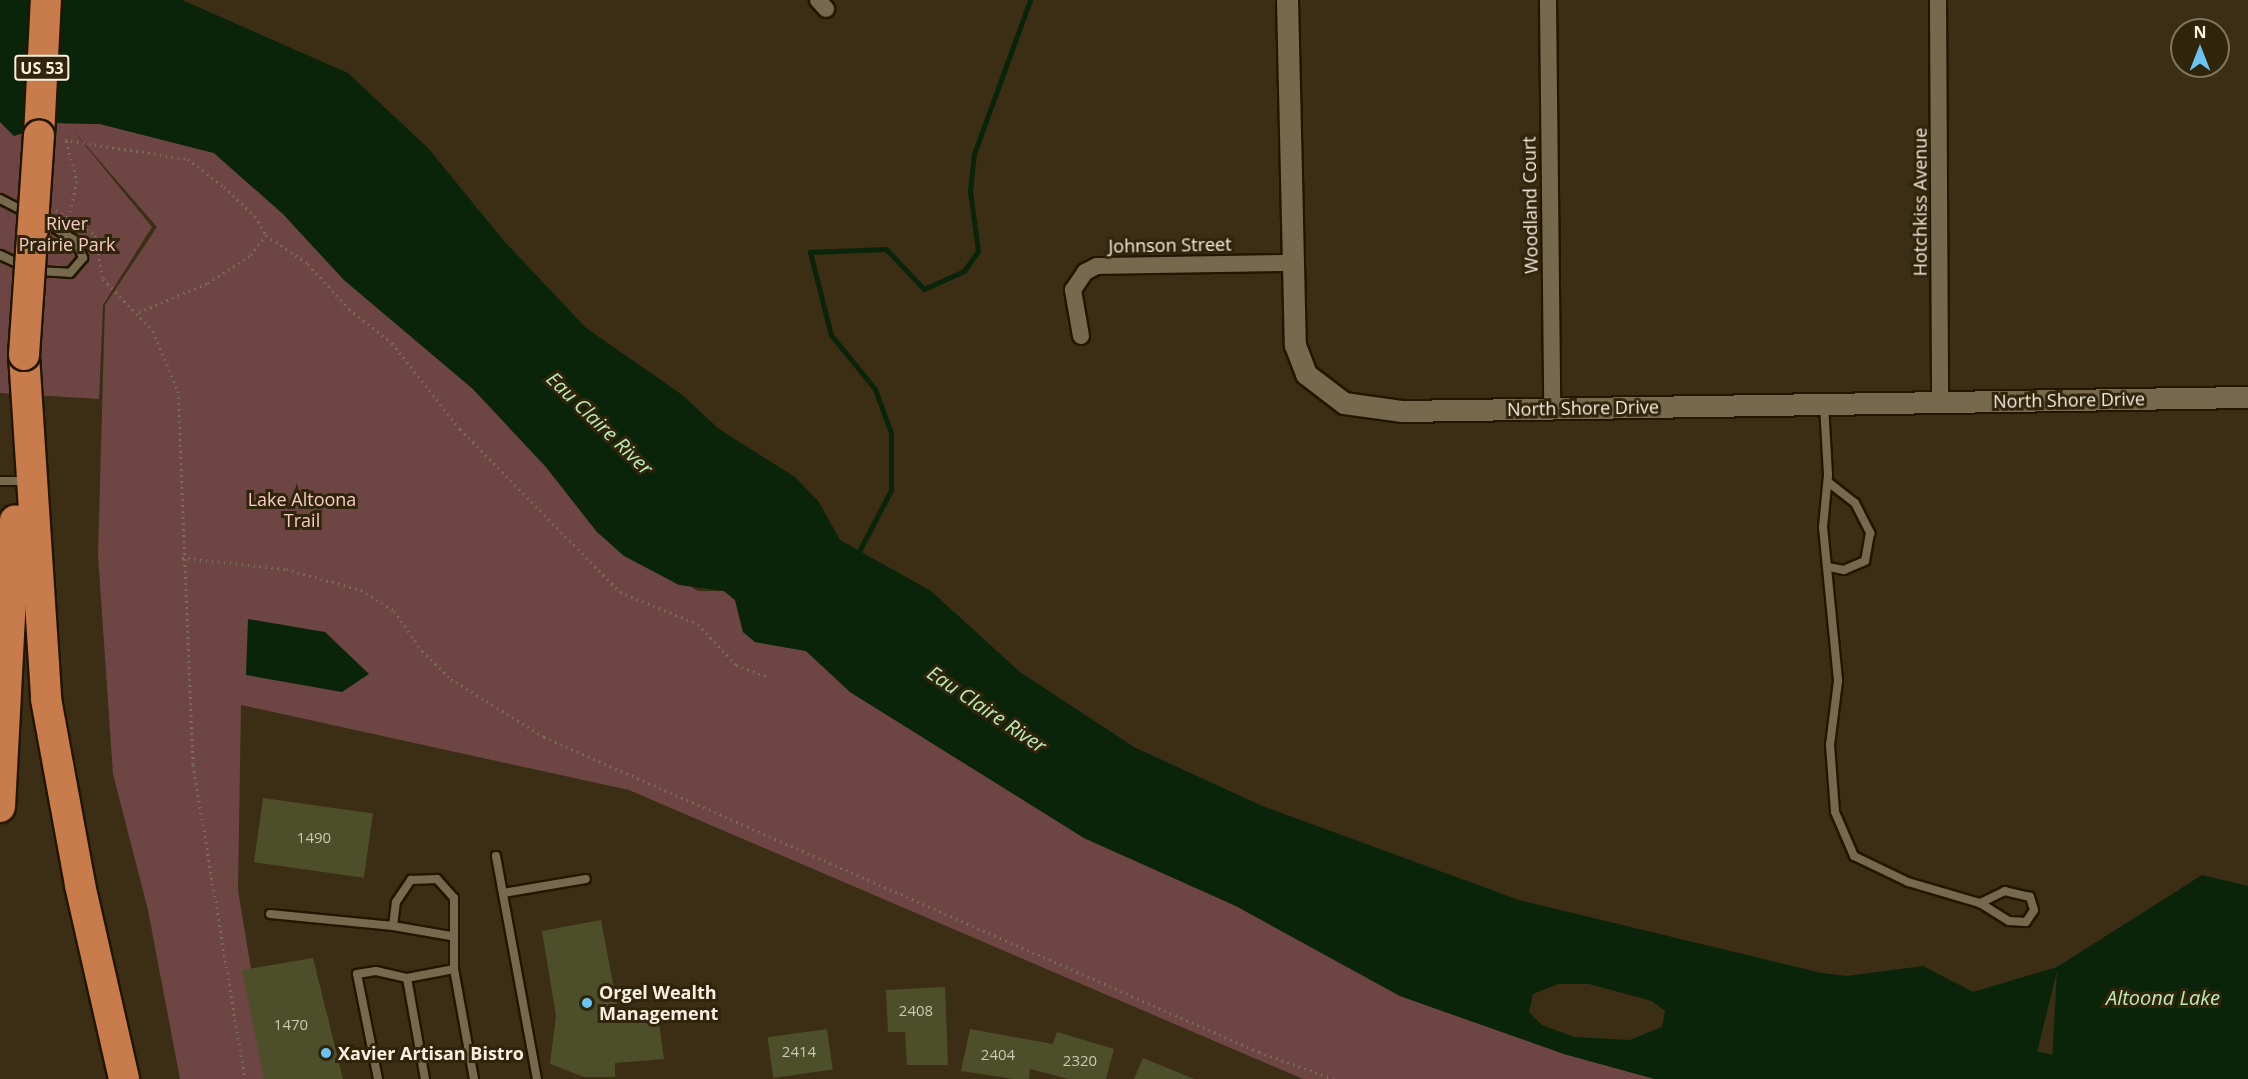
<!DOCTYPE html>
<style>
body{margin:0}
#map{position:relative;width:2248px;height:1079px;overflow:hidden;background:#3b2e15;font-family:"Open Sans",sans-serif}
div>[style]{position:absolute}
.green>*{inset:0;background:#6d4644}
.water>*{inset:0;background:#0a2409}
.stream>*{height:5px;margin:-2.5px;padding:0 2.5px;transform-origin:2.5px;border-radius:2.5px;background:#0a2409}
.river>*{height:32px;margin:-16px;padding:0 16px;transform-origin:16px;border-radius:16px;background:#0a2409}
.building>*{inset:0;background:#4c4f29;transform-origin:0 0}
.path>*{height:3px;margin-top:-1.5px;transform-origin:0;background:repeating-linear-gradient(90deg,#796d58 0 1.5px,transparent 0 6px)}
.roads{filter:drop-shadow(2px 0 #221600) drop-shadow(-2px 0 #221600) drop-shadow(0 2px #221600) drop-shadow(0 -2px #221600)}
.service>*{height:8px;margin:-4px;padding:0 4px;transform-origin:4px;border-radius:4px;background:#77694e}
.minor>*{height:16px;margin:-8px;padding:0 8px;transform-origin:8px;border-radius:8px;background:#77694e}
.tertiary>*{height:21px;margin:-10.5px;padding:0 10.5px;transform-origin:10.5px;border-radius:10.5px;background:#77694e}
.motorway>*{height:30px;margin:-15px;padding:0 15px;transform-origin:15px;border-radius:15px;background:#c87c4b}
.bridges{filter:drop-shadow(2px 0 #221600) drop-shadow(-2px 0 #221600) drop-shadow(0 2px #221600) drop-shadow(0 -2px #221600)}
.motorway-bridge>*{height:30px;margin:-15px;padding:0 15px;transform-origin:15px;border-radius:15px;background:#c87c4b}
.dots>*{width:16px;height:16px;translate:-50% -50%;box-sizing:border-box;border:3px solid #30240b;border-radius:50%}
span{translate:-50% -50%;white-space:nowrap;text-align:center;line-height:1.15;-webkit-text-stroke:6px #30240b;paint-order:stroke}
.number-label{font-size:15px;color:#cdc7b3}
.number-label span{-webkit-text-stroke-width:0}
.shield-label span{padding:2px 4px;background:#30240b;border:2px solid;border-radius:4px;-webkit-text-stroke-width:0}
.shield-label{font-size:16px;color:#f8efe1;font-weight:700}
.street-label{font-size:18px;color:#f8efe1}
.park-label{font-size:18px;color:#f8cac7}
.poi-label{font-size:18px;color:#f8efe1;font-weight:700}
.left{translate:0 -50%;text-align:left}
.water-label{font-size:20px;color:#baecb7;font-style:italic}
.north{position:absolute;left:2170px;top:18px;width:60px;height:60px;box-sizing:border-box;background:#30240b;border:2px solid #807561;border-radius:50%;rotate:0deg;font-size:16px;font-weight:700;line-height:24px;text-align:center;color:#f8efe1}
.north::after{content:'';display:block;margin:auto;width:21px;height:27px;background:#6bc3f2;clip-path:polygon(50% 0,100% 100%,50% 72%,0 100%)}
</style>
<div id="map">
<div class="green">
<div style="clip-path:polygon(0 122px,100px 124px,214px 153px,283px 214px,344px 280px,473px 389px,546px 467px,597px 532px,698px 591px,724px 591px,735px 600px,743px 632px,755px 642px,806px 651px,850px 692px,1084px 838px,1236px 906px,1400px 996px,1564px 1054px,1655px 1079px,1303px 1079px,629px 790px,241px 705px,238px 890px,269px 1079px,180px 1079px,148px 910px,113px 774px,98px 555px,105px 305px,157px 227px,71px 128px,152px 227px,103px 305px,99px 399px,0 393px)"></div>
</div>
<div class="water">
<div style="clip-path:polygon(evenodd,0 0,182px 0,348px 73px,428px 148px,504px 241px,586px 328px,681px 394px,719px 429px,795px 477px,819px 502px,840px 540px,931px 591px,1020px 672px,1134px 747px,1260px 805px,1519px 900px,1822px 973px,1847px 976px,1923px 966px,1973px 992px,2057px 967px,2202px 875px,2248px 886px,2248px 1079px,2051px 1079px,2057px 971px,2031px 1077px,2049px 1079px,1655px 1079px,1564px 1054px,1400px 996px,1236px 906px,1084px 838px,850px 692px,806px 651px,755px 642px,743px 632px,735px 600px,724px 591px,679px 585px,624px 556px,597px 532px,546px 467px,473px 389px,344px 280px,283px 214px,214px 153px,100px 124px,57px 123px,14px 136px,0 122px,0 0,1558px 984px,1589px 984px,1652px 1001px,1665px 1011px,1662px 1027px,1630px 1040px,1574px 1037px,1542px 1025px,1529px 1012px,1533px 994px,1558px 984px)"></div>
<div style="clip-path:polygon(248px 619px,325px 632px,369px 674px,342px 692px,246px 675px)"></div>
</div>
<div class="stream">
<div style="left:855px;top:559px;width:78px;rotate:-62.4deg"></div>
<div style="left:891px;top:490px;width:57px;rotate:-90deg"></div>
<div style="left:891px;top:433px;width:47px;rotate:-110deg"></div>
<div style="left:875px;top:389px;width:70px;rotate:-129.2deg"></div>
<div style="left:831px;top:335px;width:86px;rotate:-104.2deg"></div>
<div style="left:810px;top:252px;width:76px;rotate:-2.3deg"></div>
<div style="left:886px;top:249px;width:55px;rotate:46.5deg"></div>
<div style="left:924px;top:289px;width:44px;rotate:-24.2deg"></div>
<div style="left:964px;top:271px;width:24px;rotate:-55deg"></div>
<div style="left:978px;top:251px;width:61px;rotate:-97.6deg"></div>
<div style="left:970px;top:191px;width:37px;rotate:-84deg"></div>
<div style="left:974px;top:154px;width:164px;rotate:-70deg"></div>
</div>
<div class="river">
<div style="left:1992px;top:1058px;width:98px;rotate:12.3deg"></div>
</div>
<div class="building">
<div style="left:263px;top:798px;width:111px;height:65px;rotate:8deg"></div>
<div style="clip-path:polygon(601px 920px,620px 1021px,658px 1017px,664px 1059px,615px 1063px,615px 1077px,584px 1077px,550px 1064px,556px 1016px,542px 931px)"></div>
<div style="clip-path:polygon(313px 958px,343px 1079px,264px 1079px,242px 970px)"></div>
<div style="clip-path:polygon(945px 987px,948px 1065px,907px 1065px,905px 1032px,888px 1032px,886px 990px)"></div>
<div style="left:827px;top:1029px;width:41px;height:60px;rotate:82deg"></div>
<div style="clip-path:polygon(970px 1029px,1053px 1044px,1057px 1032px,1114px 1049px,1106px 1079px,1069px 1079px,1030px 1069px,1029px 1079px,1014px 1079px,961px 1071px)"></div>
<div style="clip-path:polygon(1143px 1058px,1194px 1079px,1134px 1079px)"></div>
</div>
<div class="path">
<div style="left:65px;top:140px;width:124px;rotate:8.8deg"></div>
<div style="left:188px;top:159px;width:46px;rotate:37.9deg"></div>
<div style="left:224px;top:187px;width:42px;rotate:43.1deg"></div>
<div style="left:255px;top:216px;width:22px;rotate:60deg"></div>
<div style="left:266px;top:235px;width:51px;rotate:34.6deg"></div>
<div style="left:308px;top:264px;width:61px;rotate:47.7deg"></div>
<div style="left:349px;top:309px;width:55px;rotate:38.3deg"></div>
<div style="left:392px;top:343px;width:110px;rotate:51.7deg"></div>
<div style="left:460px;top:429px;width:228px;rotate:45.5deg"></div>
<div style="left:620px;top:592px;width:84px;rotate:22.3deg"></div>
<div style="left:698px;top:624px;width:56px;rotate:47.2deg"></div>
<div style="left:736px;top:665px;width:33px;rotate:21deg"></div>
<div style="left:66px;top:141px;width:41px;rotate:74.6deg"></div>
<div style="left:77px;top:181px;width:36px;rotate:103deg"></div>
<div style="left:56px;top:210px;width:46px;rotate:32.7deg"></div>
<div style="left:95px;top:235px;width:45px;rotate:79.7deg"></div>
<div style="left:103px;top:279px;width:72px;rotate:46.1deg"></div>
<div style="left:153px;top:331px;width:65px;rotate:67.4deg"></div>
<div style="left:178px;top:391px;width:374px;rotate:87.7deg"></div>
<div style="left:193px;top:765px;width:318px;rotate:80.6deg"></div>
<div style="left:139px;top:312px;width:75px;rotate:-22.8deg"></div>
<div style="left:208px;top:283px;width:51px;rotate:-33.1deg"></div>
<div style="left:251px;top:255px;width:24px;rotate:-54deg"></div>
<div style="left:182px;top:558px;width:105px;rotate:6deg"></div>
<div style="left:286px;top:569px;width:78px;rotate:15.6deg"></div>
<div style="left:361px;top:590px;width:39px;rotate:32deg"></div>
<div style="left:394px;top:611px;width:49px;rotate:55deg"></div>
<div style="left:422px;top:651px;width:40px;rotate:44deg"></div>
<div style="left:451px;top:679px;width:110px;rotate:31.9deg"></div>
<div style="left:544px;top:737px;width:781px;rotate:23.78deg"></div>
<div style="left:1259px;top:1052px;width:80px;rotate:19.8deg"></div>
</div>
<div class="roads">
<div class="service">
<div style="left:0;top:199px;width:33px;rotate:27deg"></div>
<div style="left:0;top:255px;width:26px;rotate:25deg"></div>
<div style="left:36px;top:271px;width:34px;rotate:3deg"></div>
<div style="left:70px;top:273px;width:20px;rotate:-49deg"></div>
<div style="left:83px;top:258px;width:18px;rotate:-112deg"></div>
<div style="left:76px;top:241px;width:42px;rotate:-148.6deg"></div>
<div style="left:1824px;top:405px;width:70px;rotate:86.7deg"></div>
<div style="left:1828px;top:475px;width:52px;rotate:95.5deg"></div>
<div style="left:1823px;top:527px;width:155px;rotate:84.4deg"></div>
<div style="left:1838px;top:681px;width:64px;rotate:97.1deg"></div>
<div style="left:1830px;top:745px;width:67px;rotate:85.7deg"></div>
<div style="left:1835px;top:812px;width:48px;rotate:66.6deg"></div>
<div style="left:1854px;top:856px;width:60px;rotate:25.7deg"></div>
<div style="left:1908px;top:882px;width:75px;rotate:16.3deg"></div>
<div style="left:1980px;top:903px;width:34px;rotate:32deg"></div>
<div style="left:2009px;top:921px;width:17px;rotate:3deg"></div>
<div style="left:2026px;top:922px;width:14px;rotate:-56deg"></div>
<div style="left:2034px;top:910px;width:14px;rotate:-107deg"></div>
<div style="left:2030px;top:897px;width:26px;rotate:-167deg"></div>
<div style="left:2005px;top:891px;width:28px;rotate:154deg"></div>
<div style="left:0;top:481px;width:17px"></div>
<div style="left:1828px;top:482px;width:34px;rotate:38deg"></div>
<div style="left:1855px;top:503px;width:34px;rotate:63deg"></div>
<div style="left:1870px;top:533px;width:28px;rotate:100deg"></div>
<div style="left:1865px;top:561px;width:23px;rotate:157deg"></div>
<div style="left:1844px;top:570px;width:15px;rotate:-169deg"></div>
<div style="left:496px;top:856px;width:227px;rotate:79.6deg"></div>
<div style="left:503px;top:893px;width:84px;rotate:-9.6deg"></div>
<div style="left:270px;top:914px;width:124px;rotate:5.6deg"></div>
<div style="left:451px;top:936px;width:59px;rotate:-170.2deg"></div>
<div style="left:393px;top:926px;width:24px;rotate:-83deg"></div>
<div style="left:396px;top:902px;width:27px;rotate:-56deg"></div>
<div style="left:411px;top:880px;width:26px;rotate:-2deg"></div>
<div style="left:437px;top:879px;width:25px;rotate:48deg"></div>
<div style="left:454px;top:898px;width:71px;rotate:90deg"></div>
<div style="left:454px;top:969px;width:112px;rotate:79.7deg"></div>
<div style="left:407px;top:978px;width:103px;rotate:79.9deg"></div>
<div style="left:378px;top:1079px;width:107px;rotate:-101.3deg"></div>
<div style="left:357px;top:974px;width:19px;rotate:-9deg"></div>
<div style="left:376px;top:971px;width:32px;rotate:13deg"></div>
<div style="left:407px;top:978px;width:48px;rotate:-10.8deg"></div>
</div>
<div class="minor">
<div style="left:818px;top:0;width:12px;rotate:48deg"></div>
<div style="left:1548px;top:0;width:409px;rotate:89.4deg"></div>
<div style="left:1938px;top:0;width:403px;rotate:89.7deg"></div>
<div style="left:1081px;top:336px;width:47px;rotate:-99.9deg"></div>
<div style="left:1073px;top:290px;width:22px;rotate:-56deg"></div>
<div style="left:1085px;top:272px;width:13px;rotate:-27deg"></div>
<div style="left:1097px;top:266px;width:193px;rotate:-0.9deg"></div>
</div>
<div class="tertiary">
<div style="left:1287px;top:0;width:345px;rotate:88.7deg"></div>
<div style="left:1295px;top:345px;width:31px;rotate:69deg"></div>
<div style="left:1306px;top:374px;width:48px;rotate:37.3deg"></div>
<div style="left:1344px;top:403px;width:59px;rotate:7.9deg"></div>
<div style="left:1402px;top:411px;width:846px;rotate:-0.95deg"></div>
</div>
<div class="motorway">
<div style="left:39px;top:136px;width:136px;rotate:-87.1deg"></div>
<div style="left:24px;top:355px;width:345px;rotate:86.3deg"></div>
<div style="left:46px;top:699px;width:189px;rotate:79.6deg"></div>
<div style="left:80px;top:885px;width:199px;rotate:77.2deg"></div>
<div style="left:0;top:807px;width:287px;rotate:-87deg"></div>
</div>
</div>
<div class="bridges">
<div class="motorway-bridge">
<div style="left:24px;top:355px;width:220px;rotate:-86.1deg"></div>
</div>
</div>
<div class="dots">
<div style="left:587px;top:1003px;background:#6bc3f2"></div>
<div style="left:326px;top:1053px;background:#6bc3f2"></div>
</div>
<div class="number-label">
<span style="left:314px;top:838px">1490</span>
<span style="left:916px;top:1011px">2408</span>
<span style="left:291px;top:1025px">1470</span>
<span style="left:799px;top:1052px">2414</span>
<span style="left:998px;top:1055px">2404</span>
<span style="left:1080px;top:1061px">2320</span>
</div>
<div class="shield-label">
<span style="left:42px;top:68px">US 53</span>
</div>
<div class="street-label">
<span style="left:1920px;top:202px;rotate:-90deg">Hotchkiss Avenue</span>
<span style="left:1530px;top:205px;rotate:-91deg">Woodland Court</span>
<span style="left:1170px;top:245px;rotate:-1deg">Johnson Street</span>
<span style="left:2069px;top:400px;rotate:-1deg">North Shore Drive</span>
<span style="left:1583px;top:408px;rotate:-1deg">North Shore Drive</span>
</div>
<div class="park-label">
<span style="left:67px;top:234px">River<br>Prairie Park</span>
<span style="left:302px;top:510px">Lake Altoona<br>Trail</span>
</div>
<div class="poi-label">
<span class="left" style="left:599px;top:1003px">Orgel Wealth<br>Management</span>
<span class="left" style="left:338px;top:1053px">Xavier Artisan Bistro</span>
</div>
<div class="water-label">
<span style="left:600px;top:423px;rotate:44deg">Eau Claire River</span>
<span style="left:987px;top:709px;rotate:34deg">Eau Claire River</span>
<span style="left:2163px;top:997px">Altoona Lake</span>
</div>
<div class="north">N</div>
</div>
